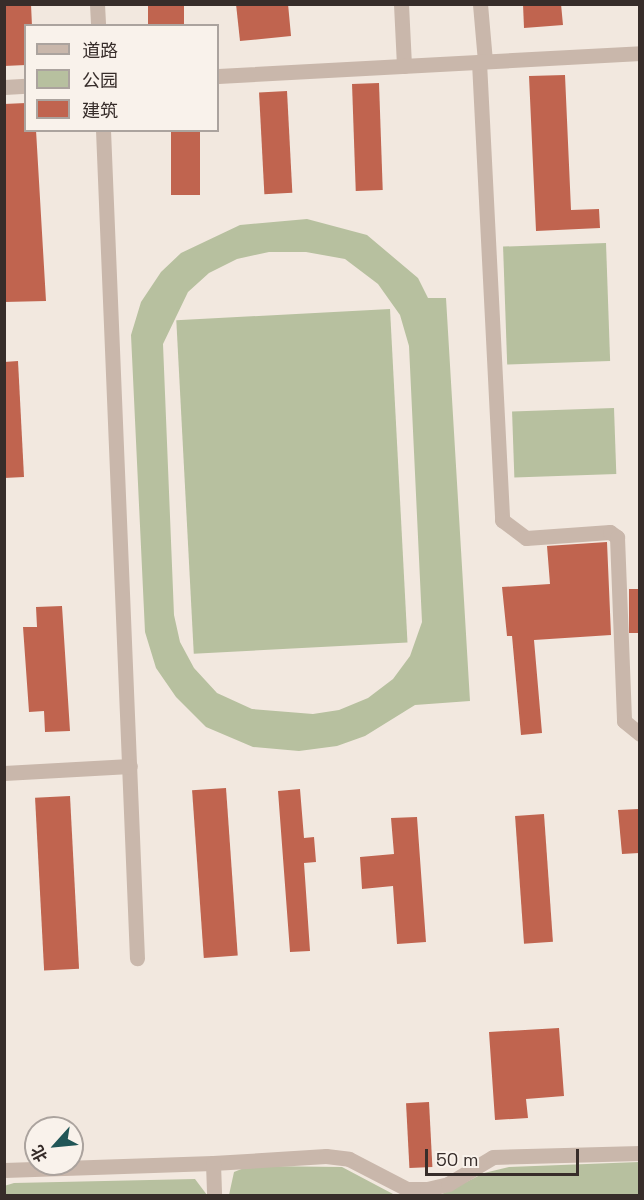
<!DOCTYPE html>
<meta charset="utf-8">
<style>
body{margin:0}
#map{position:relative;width:644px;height:1200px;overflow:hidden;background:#f2e8df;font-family:"Space Grotesk","Noto Sans SC",sans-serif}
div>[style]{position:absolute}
.green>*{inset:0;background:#b7c09f;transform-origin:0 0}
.building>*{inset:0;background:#c0644f;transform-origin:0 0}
.minor>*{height:15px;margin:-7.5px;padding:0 7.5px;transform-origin:7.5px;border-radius:7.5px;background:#c9b7ab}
span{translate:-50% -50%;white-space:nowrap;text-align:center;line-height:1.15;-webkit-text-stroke:6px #f9f2eb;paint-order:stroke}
.frame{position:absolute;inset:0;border:6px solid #372d2a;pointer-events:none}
.legend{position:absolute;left:24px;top:24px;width:195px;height:108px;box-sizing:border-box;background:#f9f2eb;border:2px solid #aba39e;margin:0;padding:8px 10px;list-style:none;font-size:18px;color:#372d2a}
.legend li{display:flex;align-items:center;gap:12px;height:30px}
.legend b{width:30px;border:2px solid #aba39e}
.north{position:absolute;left:24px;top:1116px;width:60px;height:60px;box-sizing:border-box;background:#f9f2eb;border:2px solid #aba39e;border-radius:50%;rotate:243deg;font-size:16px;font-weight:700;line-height:24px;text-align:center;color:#372d2a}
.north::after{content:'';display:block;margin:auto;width:21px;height:27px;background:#215657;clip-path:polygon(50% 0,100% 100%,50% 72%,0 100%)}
.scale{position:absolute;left:425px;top:1149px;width:154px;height:27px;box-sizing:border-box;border:3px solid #372d2a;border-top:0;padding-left:8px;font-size:18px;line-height:21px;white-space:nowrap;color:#372d2a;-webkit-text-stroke:4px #f9f2eb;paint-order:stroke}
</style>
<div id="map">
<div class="green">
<div style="clip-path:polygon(evenodd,307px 219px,367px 235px,418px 278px,428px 298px,446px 298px,470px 701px,415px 705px,365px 736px,337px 746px,299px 751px,253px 747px,206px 727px,176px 697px,156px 668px,145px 632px,131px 335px,141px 302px,161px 272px,181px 253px,240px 225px,307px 219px,269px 252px,306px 252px,345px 259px,378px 284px,400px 315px,409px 346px,422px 622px,410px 656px,393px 679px,368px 698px,339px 710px,313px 714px,252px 709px,217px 693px,194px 668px,180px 642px,174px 615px,163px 344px,188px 292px,209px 273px,237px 259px,269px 252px)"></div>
<div style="left:606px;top:243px;width:118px;height:103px;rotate:88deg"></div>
<div style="left:390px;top:309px;width:334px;height:214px;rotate:87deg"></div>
<div style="left:614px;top:408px;width:66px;height:102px;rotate:88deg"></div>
<div style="clip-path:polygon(639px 1162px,639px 1195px,438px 1196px,484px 1173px,509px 1167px)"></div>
<div style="clip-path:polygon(249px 1166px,342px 1167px,393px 1194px,406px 1195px,229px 1195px,234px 1172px)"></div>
<div style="clip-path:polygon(195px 1179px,207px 1195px,5px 1196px,4px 1186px,14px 1183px)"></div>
</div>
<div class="building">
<div style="clip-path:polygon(4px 4px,31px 4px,32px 26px,26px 26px,26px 65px,4px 66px)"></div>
<div style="left:148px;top:4px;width:36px;height:22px"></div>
<div style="clip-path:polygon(236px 4px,288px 4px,291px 36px,240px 41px)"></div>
<div style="clip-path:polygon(523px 4px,561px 4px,563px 25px,524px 28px)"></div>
<div style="clip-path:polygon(565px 75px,571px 210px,599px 209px,600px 228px,536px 231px,529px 76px)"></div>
<div style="left:379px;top:83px;width:107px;height:27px;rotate:88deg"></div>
<div style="left:287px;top:91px;width:102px;height:28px;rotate:87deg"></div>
<div style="clip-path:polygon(26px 103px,26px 130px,36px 130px,46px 301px,4px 302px,4px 104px)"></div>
<div style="left:171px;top:130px;width:29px;height:65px"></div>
<div style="clip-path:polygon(18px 361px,24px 477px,4px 478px,4px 362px)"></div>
<div style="clip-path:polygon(607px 542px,611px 635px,534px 640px,542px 733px,521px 735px,512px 636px,507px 636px,502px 587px,550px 584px,547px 546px)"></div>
<div style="left:639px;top:589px;width:44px;height:10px;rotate:90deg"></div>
<div style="clip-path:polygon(62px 606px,70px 731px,45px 732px,44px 711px,29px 712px,23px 627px,37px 627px,36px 607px)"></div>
<div style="left:226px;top:788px;width:168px;height:34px;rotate:86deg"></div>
<div style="clip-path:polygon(300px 789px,304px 838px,314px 837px,316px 862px,304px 863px,310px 951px,290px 952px,278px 791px)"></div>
<div style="left:70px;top:796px;width:173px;height:35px;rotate:87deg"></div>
<div style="clip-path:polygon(639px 809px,639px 853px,622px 854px,618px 810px)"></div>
<div style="left:544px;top:814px;width:128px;height:29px;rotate:86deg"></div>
<div style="clip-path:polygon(417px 817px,426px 942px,397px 944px,393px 886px,362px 889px,360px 857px,394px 854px,391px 818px)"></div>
<div style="clip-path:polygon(559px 1028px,564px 1096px,526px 1099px,528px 1118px,495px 1120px,489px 1032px)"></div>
<div style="left:429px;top:1102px;width:65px;height:23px;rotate:87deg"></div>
</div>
<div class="minor">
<div style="left:97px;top:4px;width:22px;rotate:87deg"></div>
<div style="left:401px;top:4px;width:62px;rotate:87.2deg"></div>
<div style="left:480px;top:4px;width:57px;rotate:85deg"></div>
<div style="left:479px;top:62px;width:459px;rotate:87.1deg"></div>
<div style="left:502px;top:520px;width:30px;rotate:37deg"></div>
<div style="left:526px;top:538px;width:84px;rotate:-4.1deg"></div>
<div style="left:610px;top:532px;width:9px;rotate:36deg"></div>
<div style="left:617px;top:537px;width:184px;rotate:87.8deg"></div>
<div style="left:624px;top:721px;width:21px;rotate:39deg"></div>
<div style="left:218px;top:76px;width:423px;rotate:-3.1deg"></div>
<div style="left:4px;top:87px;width:22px;rotate:-3deg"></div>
<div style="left:103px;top:130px;width:829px;rotate:87.65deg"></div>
<div style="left:4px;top:773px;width:126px;rotate:-3.2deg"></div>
<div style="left:213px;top:1163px;width:113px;rotate:-3.5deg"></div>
<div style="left:326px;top:1156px;width:23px;rotate:7deg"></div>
<div style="left:349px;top:1159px;width:65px;rotate:27.3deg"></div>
<div style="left:407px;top:1189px;width:20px"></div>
<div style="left:427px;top:1189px;width:22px;rotate:-13deg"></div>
<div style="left:448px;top:1184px;width:52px;rotate:-31deg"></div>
<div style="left:493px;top:1157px;width:147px;rotate:-1.6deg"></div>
<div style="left:4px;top:1170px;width:209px;rotate:-1.9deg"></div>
<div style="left:213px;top:1163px;width:33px;rotate:88deg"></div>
</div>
<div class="frame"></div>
<ul class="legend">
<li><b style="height:8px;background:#c9b7ab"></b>道路</li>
<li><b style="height:16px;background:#b7c09f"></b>公园</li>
<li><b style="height:16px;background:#c0644f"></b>建筑</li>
</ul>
<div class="north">北</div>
<div class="scale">50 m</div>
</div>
